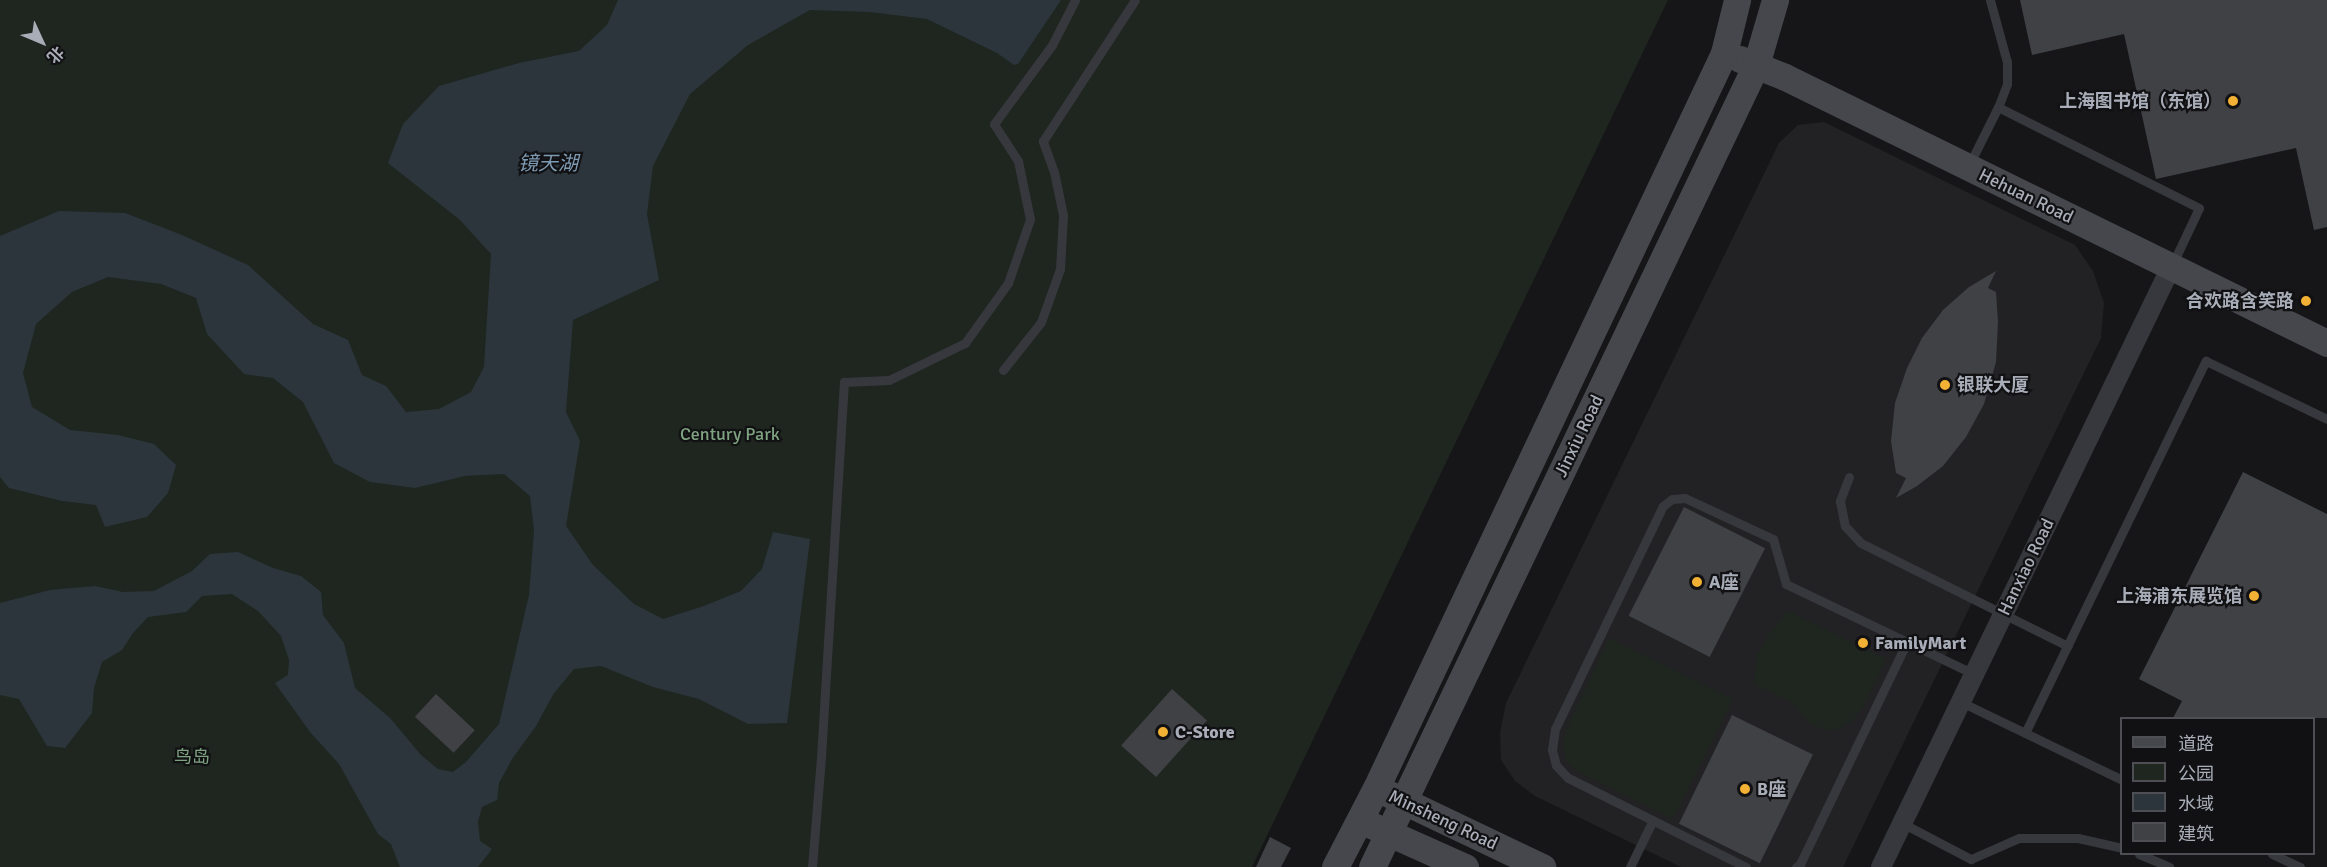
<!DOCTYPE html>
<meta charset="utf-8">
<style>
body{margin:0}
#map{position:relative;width:2327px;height:867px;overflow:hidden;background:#161618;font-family:Signika,"Noto Sans SC",sans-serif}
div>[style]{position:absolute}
.built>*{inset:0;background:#222225}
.green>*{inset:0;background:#1e261f}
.water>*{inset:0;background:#2c353c}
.building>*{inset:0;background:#404145;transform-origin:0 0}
.lane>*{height:9px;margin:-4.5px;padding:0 4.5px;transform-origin:4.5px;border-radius:4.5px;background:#37383d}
.street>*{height:20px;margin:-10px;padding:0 10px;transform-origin:10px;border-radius:10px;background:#37383d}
.secondary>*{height:27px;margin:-13.5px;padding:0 13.5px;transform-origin:13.5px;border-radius:13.5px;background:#45474d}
.dots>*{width:16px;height:16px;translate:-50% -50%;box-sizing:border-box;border:3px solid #111113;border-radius:50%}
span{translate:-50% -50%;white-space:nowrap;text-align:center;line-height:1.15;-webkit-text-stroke:4.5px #111113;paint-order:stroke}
.poi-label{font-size:18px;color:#a8adb8;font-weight:700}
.right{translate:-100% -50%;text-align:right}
.left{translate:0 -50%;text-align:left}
.street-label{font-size:18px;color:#a8adb8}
.park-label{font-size:18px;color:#7fa381}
.water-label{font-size:20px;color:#7f9bb3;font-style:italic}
.legend{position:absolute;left:2120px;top:717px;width:195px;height:138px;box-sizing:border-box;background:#111113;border:2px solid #4d4f55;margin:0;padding:8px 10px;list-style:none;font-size:18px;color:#a8adb8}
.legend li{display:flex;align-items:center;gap:12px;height:30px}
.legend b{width:30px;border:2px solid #4d4f55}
.north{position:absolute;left:12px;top:12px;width:60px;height:60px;-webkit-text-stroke:4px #111113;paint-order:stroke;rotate:134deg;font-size:16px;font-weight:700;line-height:24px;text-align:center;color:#a8adb8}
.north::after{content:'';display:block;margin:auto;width:21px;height:27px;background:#a8adb8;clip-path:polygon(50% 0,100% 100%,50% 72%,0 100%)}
</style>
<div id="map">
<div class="built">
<div style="clip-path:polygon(1824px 122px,2075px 245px,2093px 271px,2104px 303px,2101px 338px,1843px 867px,1681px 867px,1535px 796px,1515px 781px,1501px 760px,1500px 733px,1506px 703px,1779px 143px,1798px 125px)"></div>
</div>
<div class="green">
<div style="clip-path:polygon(0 0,1668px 0,1252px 867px,0 867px)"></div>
<div style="clip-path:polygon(1788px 611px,1886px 659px,1864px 705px,1854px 719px,1839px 729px,1824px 730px,1810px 723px,1791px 702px,1754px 684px,1757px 656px,1768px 635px)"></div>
<div style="clip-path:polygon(1609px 638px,1733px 699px,1673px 819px,1577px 771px,1567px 762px,1563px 748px,1565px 733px)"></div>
</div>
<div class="water">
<div style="clip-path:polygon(618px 0,1061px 0,1018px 64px,1014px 65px,997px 53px,927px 19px,870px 12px,810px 10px,748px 45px,690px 94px,653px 166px,647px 214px,659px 280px,573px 320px,566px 412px,580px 441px,566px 526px,593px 565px,634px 604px,663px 619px,704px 606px,741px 591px,762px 569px,773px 532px,810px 539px,787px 723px,748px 724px,699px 699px,653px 687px,601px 666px,574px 669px,554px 693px,536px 726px,512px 759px,499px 783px,497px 800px,482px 807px,478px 822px,480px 841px,492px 849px,478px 867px,400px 867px,391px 844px,378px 834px,339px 764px,310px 732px,275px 683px,288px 675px,289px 660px,281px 636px,258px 611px,232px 594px,202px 596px,186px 612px,148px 617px,133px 633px,122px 650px,102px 662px,94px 688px,92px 713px,65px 748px,47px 746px,19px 699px,0 695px,0 603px,50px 590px,95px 586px,123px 592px,154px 591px,192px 571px,210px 554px,238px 552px,273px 568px,301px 576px,321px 592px,323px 615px,344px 643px,355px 688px,390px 718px,421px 755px,438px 769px,453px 772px,466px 762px,499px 724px,529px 595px,534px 530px,530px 496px,504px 474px,465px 476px,415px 488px,370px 482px,334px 463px,303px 402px,273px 378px,244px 374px,207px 334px,196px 298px,161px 284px,108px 277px,72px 292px,36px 324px,23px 373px,32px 407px,70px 430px,118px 435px,154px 444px,176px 465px,168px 493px,147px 517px,105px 527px,96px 505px,62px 501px,9px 488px,0 477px,0 236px,59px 211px,125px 213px,182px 235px,248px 265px,313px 324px,348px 340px,362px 375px,386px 386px,406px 412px,439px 409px,471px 392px,484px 367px,491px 254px,460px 220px,388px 163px,403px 124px,439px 86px,519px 63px,579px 51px,607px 25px)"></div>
</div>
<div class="building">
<div style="clip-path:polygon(2020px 0,2327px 0,2327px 227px,2314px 230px,2296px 148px,2156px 179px,2124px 34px,2032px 55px)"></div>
<div style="clip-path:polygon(1996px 271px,1988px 288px,1996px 292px,1998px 322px,1996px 362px,1984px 404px,1966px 437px,1943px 466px,1917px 486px,1896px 498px,1906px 478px,1896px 473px,1891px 441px,1895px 403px,1907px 368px,1922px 338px,1943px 310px,1969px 287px)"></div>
<div style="clip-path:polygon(2243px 472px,2327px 514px,2327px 718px,2173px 718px,2182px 701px,2139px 679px)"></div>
<div style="left:1684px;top:507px;width:91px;height:122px;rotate:27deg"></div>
<div style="left:1172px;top:689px;width:47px;height:76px;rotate:42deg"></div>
<div style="left:436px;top:694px;width:53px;height:31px;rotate:43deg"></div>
<div style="left:1732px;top:715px;width:90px;height:121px;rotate:26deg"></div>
<div style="clip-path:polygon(1270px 837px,1291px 848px,1281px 867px,1256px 867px)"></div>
</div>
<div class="lane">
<div style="left:1990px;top:0;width:64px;rotate:74.7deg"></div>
<div style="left:2007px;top:62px;width:22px;rotate:90deg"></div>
<div style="left:2007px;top:84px;width:25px;rotate:111deg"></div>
<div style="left:1969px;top:165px;width:65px;rotate:-63.4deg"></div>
<div style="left:1998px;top:107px;width:225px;rotate:26.7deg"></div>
<div style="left:2199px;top:208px;width:63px;rotate:115.3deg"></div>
<div style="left:1003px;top:370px;width:61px;rotate:-51.6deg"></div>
<div style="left:1041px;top:322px;width:56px;rotate:-70.3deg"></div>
<div style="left:1060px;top:269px;width:54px;rotate:-86.8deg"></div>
<div style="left:1063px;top:215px;width:44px;rotate:-101.8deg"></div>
<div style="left:1054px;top:172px;width:33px;rotate:-110deg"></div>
<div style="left:1043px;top:141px;width:168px;rotate:-56.9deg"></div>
<div style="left:1849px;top:477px;width:26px;rotate:111deg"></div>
<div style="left:1840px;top:501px;width:25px;rotate:79deg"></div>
<div style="left:1845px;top:526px;width:23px;rotate:47deg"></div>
<div style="left:1861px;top:543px;width:231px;rotate:26.5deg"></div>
<div style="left:1961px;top:702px;width:179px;rotate:25.8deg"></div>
<div style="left:2025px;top:733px;width:414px;rotate:-64.1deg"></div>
<div style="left:2206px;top:361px;width:134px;rotate:25.6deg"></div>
<div style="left:1902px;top:823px;width:78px;rotate:27.6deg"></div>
<div style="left:2139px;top:854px;width:33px;rotate:23deg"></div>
<div style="left:2272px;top:854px;width:31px;rotate:25deg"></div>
<div style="left:1971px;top:859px;width:52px;rotate:-23.6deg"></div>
<div style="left:2019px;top:838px;width:59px"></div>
<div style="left:2078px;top:838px;width:45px;rotate:12.8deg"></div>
<div style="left:812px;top:867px;width:110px;rotate:-85.3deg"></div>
<div style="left:821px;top:757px;width:376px;rotate:-86.5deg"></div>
<div style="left:844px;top:382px;width:45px;rotate:-2.5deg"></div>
<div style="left:889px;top:380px;width:85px;rotate:-26deg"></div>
<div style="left:965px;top:343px;width:74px;rotate:-54.4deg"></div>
<div style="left:1008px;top:283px;width:68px;rotate:-71deg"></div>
<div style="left:1030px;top:219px;width:59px;rotate:-101.7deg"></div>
<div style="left:1018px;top:161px;width:44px;rotate:-123deg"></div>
<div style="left:994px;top:124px;width:98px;rotate:-53.7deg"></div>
<div style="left:1052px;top:45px;width:51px;rotate:-62.9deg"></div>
<div style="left:1630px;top:867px;width:52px;rotate:-63.9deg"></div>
<div style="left:1746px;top:867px;width:199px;rotate:-153.4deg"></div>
<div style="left:1568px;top:778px;width:18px;rotate:-133deg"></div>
<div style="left:1556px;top:765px;width:16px;rotate:-105deg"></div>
<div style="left:1552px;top:750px;width:21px;rotate:-82deg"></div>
<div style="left:1555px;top:729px;width:248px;rotate:-64.2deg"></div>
<div style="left:1663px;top:506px;width:11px;rotate:-38deg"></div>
<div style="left:1672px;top:499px;width:13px;rotate:-4deg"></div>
<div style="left:1685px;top:498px;width:97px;rotate:25deg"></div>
<div style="left:1773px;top:539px;width:47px;rotate:73.9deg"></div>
<div style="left:1786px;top:584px;width:208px;rotate:25.6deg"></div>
<div style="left:1796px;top:867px;width:5px;rotate:-37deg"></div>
<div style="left:1800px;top:864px;width:246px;rotate:-64.3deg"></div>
</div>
<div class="street">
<div style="left:1881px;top:867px;width:666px;rotate:-64.2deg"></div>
</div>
<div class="secondary">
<div style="left:1740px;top:59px;width:48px;rotate:21.8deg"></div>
<div style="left:1785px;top:77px;width:604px;rotate:26.14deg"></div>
<div style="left:1389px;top:794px;width:170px;rotate:25.5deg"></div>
<div style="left:1371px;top:825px;width:103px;rotate:24.1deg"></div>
<div style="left:1335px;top:867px;width:89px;rotate:-62.6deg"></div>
<div style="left:1376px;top:788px;width:813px;rotate:-64.66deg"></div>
<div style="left:1724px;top:53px;width:55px;rotate:-76.2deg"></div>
<div style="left:1372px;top:867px;width:889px;rotate:-64.41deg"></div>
<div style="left:1756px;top:65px;width:68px;rotate:-73.7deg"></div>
</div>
<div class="dots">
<div style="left:2233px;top:101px;background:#f2b134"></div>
<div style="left:2306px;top:301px;background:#f2b134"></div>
<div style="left:1945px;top:385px;background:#f2b134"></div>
<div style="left:1697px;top:582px;background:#f2b134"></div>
<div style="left:2254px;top:596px;background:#f2b134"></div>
<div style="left:1863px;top:643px;background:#f2b134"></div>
<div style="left:1163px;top:732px;background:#f2b134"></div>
<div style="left:1745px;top:789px;background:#f2b134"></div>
</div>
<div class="poi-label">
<span class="right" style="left:2221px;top:101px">上海图书馆（东馆）</span>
<span class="right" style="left:2294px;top:301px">合欢路含笑路</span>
<span class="left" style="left:1957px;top:385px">银联大厦</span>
<span class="left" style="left:1709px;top:582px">A座</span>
<span class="right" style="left:2242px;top:596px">上海浦东展览馆</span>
<span class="left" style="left:1875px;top:643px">FamilyMart</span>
<span class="left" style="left:1175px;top:732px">C-Store</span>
<span class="left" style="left:1757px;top:789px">B座</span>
</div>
<div class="street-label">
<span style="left:2026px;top:196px;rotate:26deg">Hehuan Road</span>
<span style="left:1579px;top:436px;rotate:-64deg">Jinxiu Road</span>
<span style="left:2026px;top:567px;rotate:-64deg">Hanxiao Road</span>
<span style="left:1443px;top:820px;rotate:25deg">Minsheng Road</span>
</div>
<div class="park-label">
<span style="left:730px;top:434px">Century Park</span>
<span style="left:192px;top:757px">鸟岛</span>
</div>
<div class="water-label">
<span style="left:548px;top:163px">镜天湖</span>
</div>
<ul class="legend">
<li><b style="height:8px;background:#45474d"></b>道路</li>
<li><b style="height:16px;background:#1e261f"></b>公园</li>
<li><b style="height:16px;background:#2c353c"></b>水域</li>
<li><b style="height:16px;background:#404145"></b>建筑</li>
</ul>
<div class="north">北</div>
</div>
